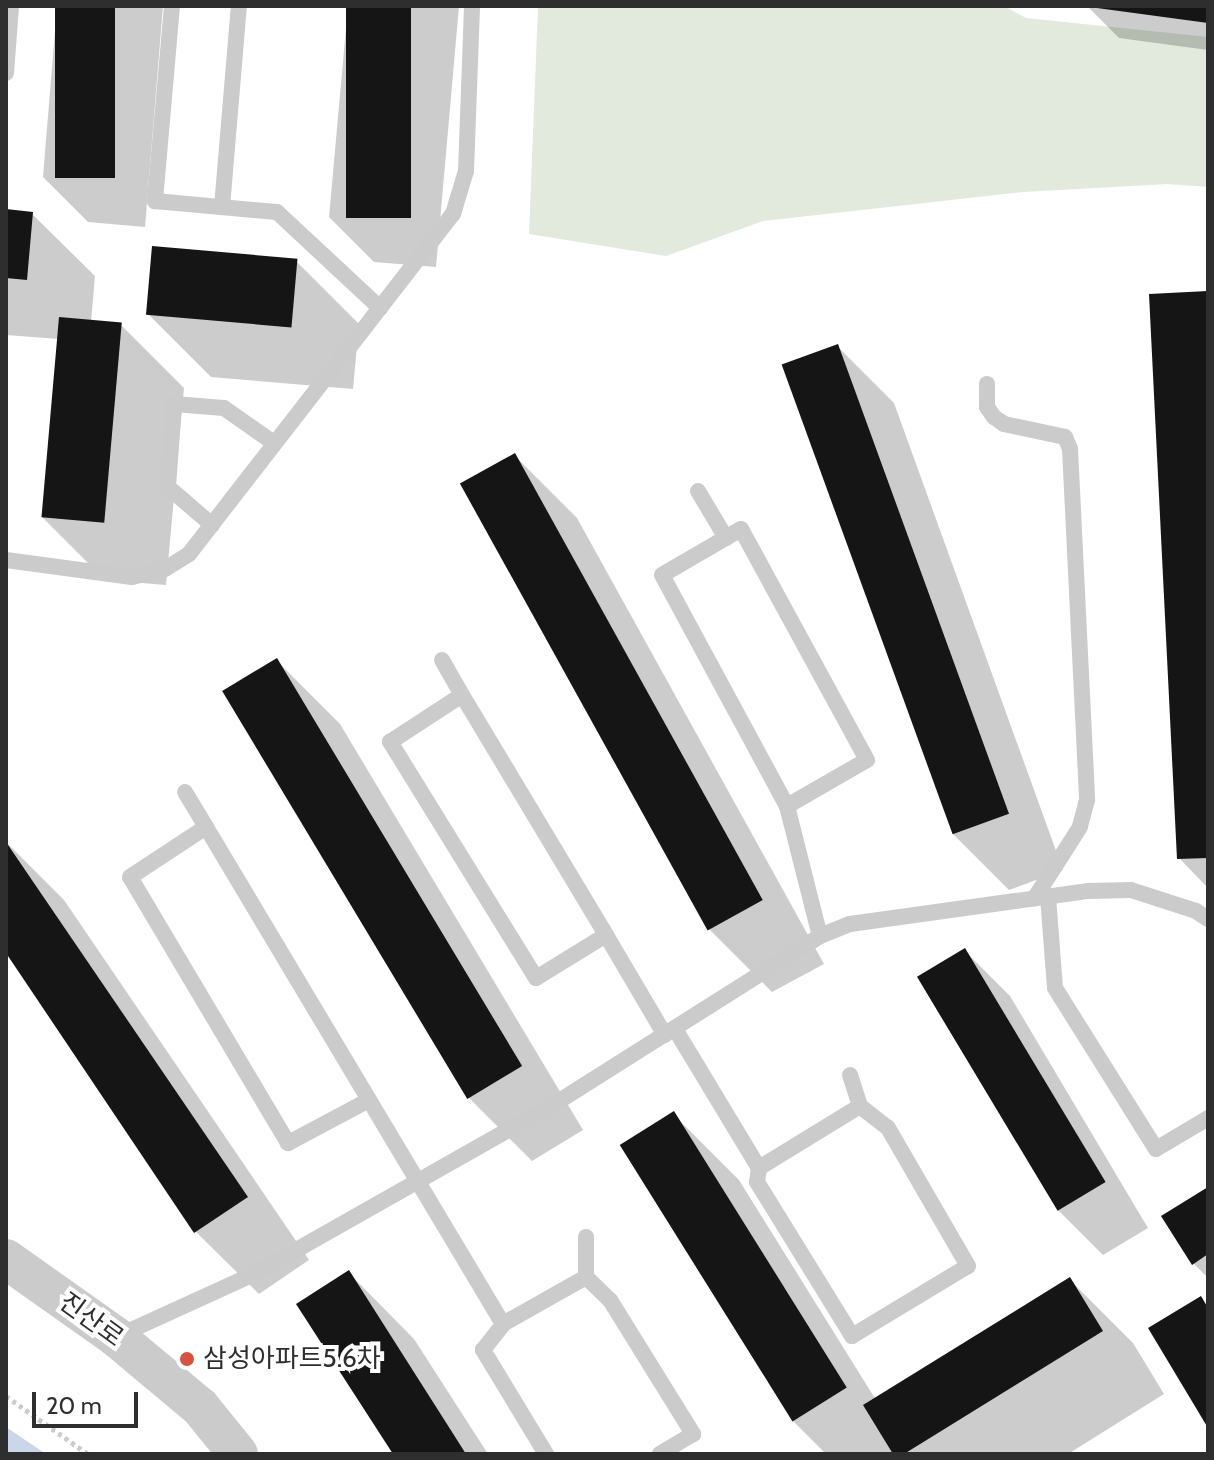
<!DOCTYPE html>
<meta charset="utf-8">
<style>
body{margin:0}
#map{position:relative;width:1214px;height:1460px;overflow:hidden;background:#fff;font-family:Cabin,"Noto Sans KR",sans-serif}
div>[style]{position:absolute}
.green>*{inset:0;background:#e1eadd}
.water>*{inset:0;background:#cbd7e8}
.shadow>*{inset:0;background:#0003}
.building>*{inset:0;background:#151515;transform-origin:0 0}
.path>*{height:5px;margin-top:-2.5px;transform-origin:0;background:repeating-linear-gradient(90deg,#cbcbcb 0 4px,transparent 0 8px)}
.service>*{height:16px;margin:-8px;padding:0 8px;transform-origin:8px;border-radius:8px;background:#cbcbcb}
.tertiary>*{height:40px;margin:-20px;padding:0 20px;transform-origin:20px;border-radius:20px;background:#cbcbcb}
.dots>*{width:22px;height:22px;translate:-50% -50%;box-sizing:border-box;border:4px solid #fff;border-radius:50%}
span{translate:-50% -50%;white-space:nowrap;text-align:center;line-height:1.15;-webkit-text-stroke:8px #fff;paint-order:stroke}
.street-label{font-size:26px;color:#2e2e2e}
.poi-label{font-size:26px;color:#2e2e2e}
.left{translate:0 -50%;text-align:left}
.frame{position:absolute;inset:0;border:8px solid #2e2e2e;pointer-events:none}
.scale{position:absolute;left:32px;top:1392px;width:106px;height:36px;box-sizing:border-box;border:4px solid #2e2e2e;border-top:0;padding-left:10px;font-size:24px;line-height:28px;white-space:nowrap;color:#2e2e2e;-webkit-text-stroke:6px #fff;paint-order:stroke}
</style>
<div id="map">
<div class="green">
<div style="clip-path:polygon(538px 6px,1004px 6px,1026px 18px,1208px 37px,1208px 187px,1167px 184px,1023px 192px,763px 221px,666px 256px,529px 234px)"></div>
</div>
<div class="water">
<div style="clip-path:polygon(6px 1427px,46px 1454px,6px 1454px)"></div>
</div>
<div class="shadow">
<div style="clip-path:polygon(57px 6px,163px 6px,145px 227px,88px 222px,43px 177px)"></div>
<div style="clip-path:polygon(348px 6px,459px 6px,436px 267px,374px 262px,329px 217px)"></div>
<div style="clip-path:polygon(1087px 6px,1208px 6px,1208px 50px,1119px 38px)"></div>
<div style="clip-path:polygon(6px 211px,32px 214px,95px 276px,91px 322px,121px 325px,184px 388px,166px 585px,105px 580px,42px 517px,59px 339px,6px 335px)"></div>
<div style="clip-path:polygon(296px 261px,359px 324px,353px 389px,211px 377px,148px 314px)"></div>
<div style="clip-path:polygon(1208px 293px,1208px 888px,1179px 858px)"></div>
<div style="clip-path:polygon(838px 347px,894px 403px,1063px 870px,1009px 890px,953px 834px)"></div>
<div style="clip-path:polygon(514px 455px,577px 518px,824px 964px,772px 992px,710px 930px)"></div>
<div style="clip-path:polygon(277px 661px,340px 724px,583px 1130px,532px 1161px,469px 1098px,226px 692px)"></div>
<div style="clip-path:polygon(6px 842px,64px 900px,309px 1260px,259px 1294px,196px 1232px,6px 949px)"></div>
<div style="clip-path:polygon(965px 951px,1010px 996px,1148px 1228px,1103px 1255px,1058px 1210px)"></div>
<div style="clip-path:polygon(673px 1114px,739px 1180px,876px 1400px,1070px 1280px,1133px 1343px,1164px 1394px,1068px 1454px,826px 1454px,793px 1421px)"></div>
<div style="clip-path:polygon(1208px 1189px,1208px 1278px,1193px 1263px)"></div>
<div style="clip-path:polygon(349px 1273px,414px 1339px,488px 1454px,395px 1454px)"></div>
</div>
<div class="building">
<div style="left:55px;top:6px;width:60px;height:172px"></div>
<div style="left:346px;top:6px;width:65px;height:212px"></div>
<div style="clip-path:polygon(1097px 6px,1208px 6px,1208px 23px,1097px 8px)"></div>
<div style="clip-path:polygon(6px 209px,33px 212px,27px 280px,6px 278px)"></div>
<div style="left:152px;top:246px;width:146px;height:69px;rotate:5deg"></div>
<div style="clip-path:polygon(1208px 291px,1208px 858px,1177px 859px,1149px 294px)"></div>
<div style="left:59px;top:317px;width:63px;height:201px;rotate:5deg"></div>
<div style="left:838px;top:344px;width:500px;height:60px;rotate:70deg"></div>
<div style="left:515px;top:453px;width:511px;height:63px;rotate:61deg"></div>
<div style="left:277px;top:658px;width:476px;height:64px;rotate:59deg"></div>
<div style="clip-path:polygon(6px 842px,248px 1197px,194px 1233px,6px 953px)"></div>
<div style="left:965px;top:948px;width:273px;height:56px;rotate:59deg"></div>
<div style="left:674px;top:1111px;width:326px;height:64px;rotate:58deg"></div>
<div style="clip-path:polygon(1208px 1187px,1208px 1254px,1192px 1265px,1161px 1216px)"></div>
<div style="clip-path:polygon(349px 1270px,466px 1454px,393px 1454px,296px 1304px)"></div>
<div style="clip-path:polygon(1070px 1277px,1103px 1331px,904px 1454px,893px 1454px,863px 1405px)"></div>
<div style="clip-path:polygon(1201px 1296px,1208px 1308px,1208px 1428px,1148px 1328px)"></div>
</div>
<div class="path">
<div style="left:6px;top:1396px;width:100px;rotate:35.3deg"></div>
</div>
<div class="service">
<div style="left:172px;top:6px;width:196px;rotate:95deg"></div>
<div style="left:155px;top:201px;width:122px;rotate:5.2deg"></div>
<div style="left:277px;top:212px;width:141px;rotate:43deg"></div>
<div style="left:6px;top:73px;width:67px;rotate:-85.7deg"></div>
<div style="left:222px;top:207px;width:202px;rotate:-85.2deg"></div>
<div style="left:987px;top:384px;width:23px;rotate:90deg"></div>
<div style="left:987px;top:407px;width:12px;rotate:55deg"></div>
<div style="left:994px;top:417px;width:12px;rotate:35deg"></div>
<div style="left:1004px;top:424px;width:62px;rotate:12deg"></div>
<div style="left:1065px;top:437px;width:13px;rotate:67deg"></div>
<div style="left:1070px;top:449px;width:351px;rotate:87.2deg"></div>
<div style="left:1087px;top:800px;width:28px;rotate:105deg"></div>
<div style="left:1080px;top:827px;width:85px;rotate:122.6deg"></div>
<div style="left:698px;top:491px;width:55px;rotate:59.2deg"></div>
<div style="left:212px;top:525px;width:58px;rotate:-139.2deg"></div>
<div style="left:168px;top:487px;width:83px;rotate:-85.9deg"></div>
<div style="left:174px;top:404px;width:50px;rotate:4.6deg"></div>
<div style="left:224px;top:408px;width:61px;rotate:35deg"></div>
<div style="left:6px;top:560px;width:127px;rotate:7.7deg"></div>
<div style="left:132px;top:577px;width:34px;rotate:-14deg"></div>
<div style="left:165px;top:569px;width:28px;rotate:-32deg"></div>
<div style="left:189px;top:554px;width:430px;rotate:-52.2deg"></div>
<div style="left:453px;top:214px;width:45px;rotate:-73.2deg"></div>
<div style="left:466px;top:171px;width:165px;rotate:-87.9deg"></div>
<div style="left:442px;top:660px;width:40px;rotate:60.3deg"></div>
<div style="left:185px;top:792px;width:41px;rotate:59deg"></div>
<div style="left:787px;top:806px;width:92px;rotate:-29.9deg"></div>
<div style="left:867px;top:760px;width:263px;rotate:-118.6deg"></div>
<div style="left:741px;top:529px;width:91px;rotate:149.8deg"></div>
<div style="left:662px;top:575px;width:263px;rotate:61.6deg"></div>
<div style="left:787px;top:806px;width:134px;rotate:75.8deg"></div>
<div style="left:1048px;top:897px;width:91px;rotate:85.6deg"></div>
<div style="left:1055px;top:988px;width:190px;rotate:57.9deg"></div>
<div style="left:1156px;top:1149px;width:61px;rotate:-30.8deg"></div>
<div style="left:606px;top:935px;width:82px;rotate:148.4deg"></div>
<div style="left:536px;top:978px;width:278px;rotate:-121.7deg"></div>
<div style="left:390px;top:742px;width:86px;rotate:-33.1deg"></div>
<div style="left:462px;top:695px;width:280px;rotate:59deg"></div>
<div style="left:606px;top:935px;width:116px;rotate:59.5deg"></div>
<div style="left:675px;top:1029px;width:162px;rotate:58.9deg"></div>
<div style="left:759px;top:1168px;width:14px;rotate:98deg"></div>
<div style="left:757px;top:1182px;width:181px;rotate:58.3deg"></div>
<div style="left:852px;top:1336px;width:135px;rotate:-31.1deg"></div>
<div style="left:968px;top:1266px;width:160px;rotate:-120.1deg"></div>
<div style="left:888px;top:1128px;width:36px;rotate:-142deg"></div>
<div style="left:860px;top:1106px;width:119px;rotate:148.5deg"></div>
<div style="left:850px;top:1075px;width:33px;rotate:72deg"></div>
<div style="left:369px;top:1100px;width:92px;rotate:152deg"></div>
<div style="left:288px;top:1143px;width:309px;rotate:-120.7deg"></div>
<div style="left:130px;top:877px;width:91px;rotate:-33.3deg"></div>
<div style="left:206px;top:827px;width:579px;rotate:59.14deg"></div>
<div style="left:586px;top:1277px;width:40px;rotate:-90deg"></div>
<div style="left:118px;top:1336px;width:147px;rotate:-24.5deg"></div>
<div style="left:252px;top:1275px;width:349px;rotate:-29.5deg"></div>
<div style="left:556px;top:1103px;width:312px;rotate:-32.3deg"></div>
<div style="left:820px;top:936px;width:32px;rotate:-22deg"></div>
<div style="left:850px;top:924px;width:241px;rotate:-7.9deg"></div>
<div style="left:1089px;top:891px;width:42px;rotate:-1.4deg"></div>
<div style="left:1131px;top:890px;width:68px;rotate:17.9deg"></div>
<div style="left:1196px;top:911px;width:14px;rotate:34deg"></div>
<div style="left:546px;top:1454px;width:122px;rotate:-121.2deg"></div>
<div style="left:483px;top:1350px;width:33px;rotate:-52deg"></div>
<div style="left:503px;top:1324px;width:95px;rotate:-29.5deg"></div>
<div style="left:586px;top:1277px;width:33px;rotate:44deg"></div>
<div style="left:610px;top:1300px;width:158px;rotate:58.2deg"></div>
<div style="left:693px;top:1434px;width:39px;rotate:149deg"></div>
</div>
<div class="tertiary">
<div style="left:6px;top:1259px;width:135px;rotate:35.3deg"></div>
<div style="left:116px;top:1337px;width:109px;rotate:39.8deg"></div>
<div style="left:200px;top:1407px;width:60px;rotate:51deg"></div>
</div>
<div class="dots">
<div style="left:187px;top:1359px;background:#d45341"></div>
</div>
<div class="street-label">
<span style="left:91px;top:1320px;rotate:36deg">진산로</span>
</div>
<div class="poi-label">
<span class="left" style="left:203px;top:1359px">삼성아파트5.6차</span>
</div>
<div class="frame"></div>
<div class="scale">20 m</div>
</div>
